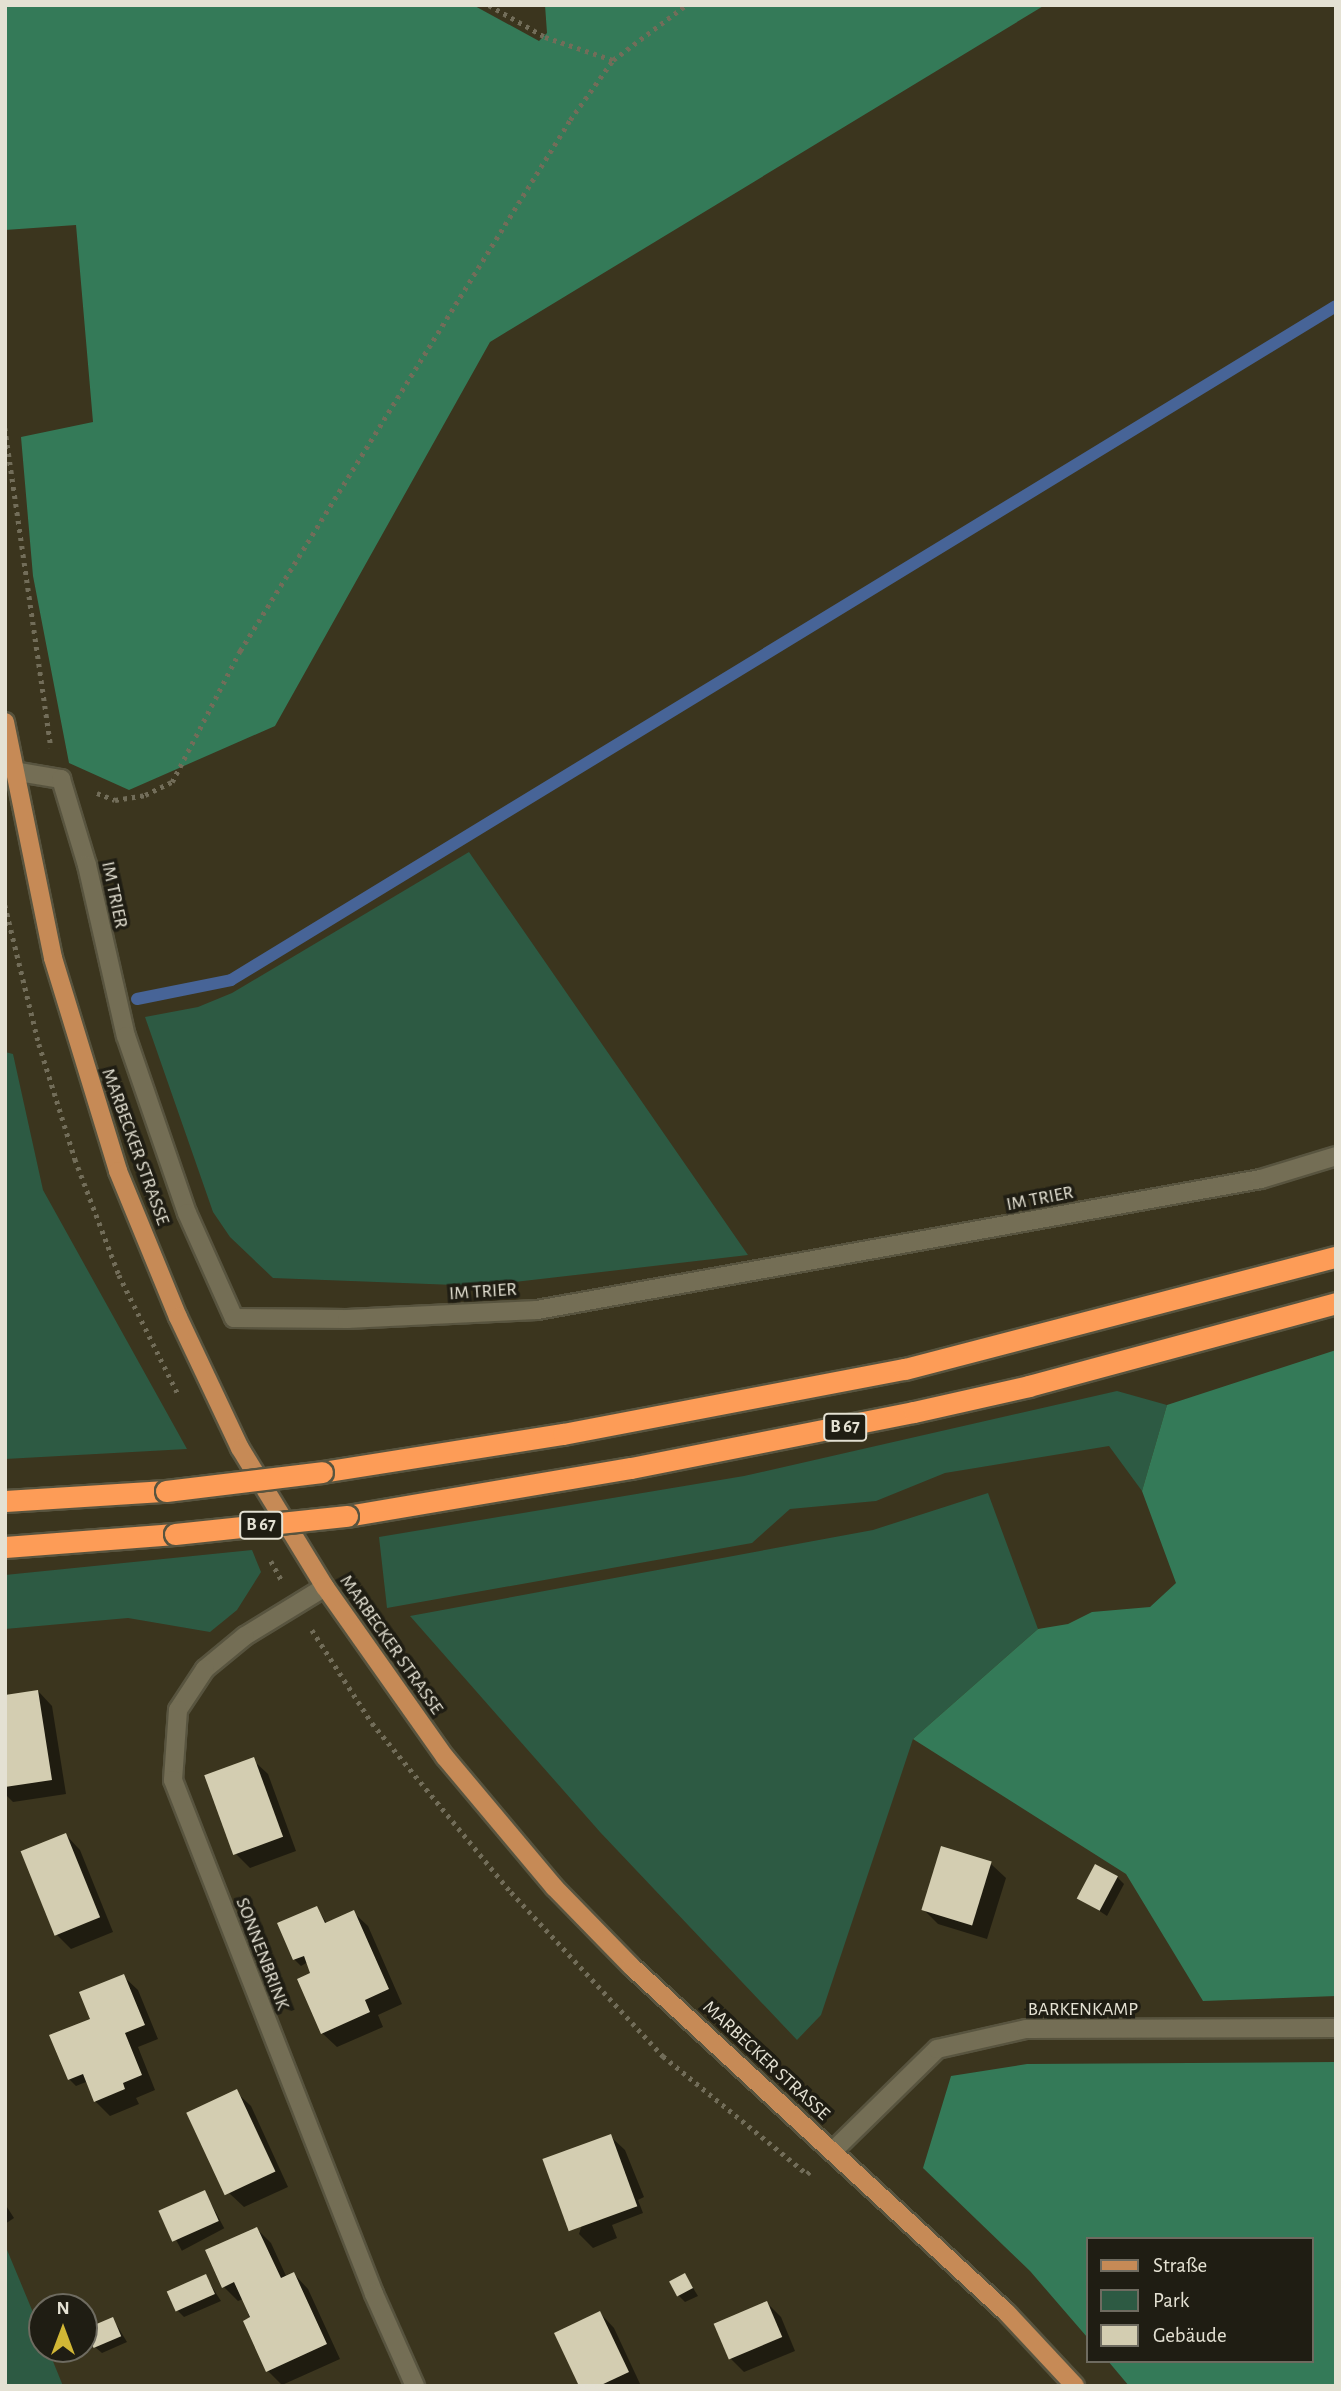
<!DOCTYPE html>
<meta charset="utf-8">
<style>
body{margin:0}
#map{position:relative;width:1341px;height:2391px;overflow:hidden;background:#3b351e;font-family:"Alegreya Sans",sans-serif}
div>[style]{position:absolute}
.green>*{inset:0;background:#2d5a43}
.forest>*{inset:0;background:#347a58}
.shadow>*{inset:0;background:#0007;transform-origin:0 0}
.stream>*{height:12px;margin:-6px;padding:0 6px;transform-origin:6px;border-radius:6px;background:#476497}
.building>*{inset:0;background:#d3cdb1;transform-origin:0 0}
.path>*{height:4.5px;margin-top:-2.25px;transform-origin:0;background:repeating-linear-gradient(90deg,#726d59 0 3.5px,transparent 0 8.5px)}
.roads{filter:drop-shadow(2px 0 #58543f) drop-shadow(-2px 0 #58543f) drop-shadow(0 2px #58543f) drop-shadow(0 -2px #58543f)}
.minor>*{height:18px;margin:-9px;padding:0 9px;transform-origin:9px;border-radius:9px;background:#746e55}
.major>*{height:18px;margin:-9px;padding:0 9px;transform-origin:9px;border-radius:9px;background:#c68a56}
.highway>*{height:21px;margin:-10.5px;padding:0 10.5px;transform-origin:10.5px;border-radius:10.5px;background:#fd9c57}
.bridges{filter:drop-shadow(2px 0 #58543f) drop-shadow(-2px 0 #58543f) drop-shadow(0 2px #58543f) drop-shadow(0 -2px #58543f)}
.highway-bridge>*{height:21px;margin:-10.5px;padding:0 10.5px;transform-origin:10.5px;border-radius:10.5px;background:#fd9c57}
span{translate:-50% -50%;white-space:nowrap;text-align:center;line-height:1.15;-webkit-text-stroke:7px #1f1d13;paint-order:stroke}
.shield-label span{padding:2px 5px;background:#1f1d13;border:2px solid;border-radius:5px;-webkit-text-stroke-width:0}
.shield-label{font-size:18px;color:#e4e1d3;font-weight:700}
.street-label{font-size:19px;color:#e4e1d3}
.frame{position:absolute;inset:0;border:7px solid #e4e1d3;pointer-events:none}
.legend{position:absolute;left:1086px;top:2237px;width:228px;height:126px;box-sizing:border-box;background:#1f1d13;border:2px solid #6e6b60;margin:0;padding:9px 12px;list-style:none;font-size:21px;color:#e4e1d3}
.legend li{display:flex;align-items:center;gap:14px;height:35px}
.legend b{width:35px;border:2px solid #6e6b60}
.north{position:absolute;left:28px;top:2293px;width:70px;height:70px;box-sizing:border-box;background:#1f1d13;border:2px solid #6e6b60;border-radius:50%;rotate:0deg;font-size:19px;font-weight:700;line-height:28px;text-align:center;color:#e4e1d3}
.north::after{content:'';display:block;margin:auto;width:24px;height:32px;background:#d2b735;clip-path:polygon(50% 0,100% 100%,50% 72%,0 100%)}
</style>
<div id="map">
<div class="green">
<div style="clip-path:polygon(469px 852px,748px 1255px,481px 1286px,273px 1278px,230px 1237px,213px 1212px,145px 1017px,198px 1007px,232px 993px)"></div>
<div style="clip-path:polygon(5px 1052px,13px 1054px,43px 1190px,187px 1449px,5px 1459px)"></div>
<div style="clip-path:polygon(1117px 1391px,1167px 1405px,1142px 1491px,1109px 1446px,945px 1473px,876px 1501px,790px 1509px,752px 1543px,387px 1608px,379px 1537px,744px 1476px)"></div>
<div style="clip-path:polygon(988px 1493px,1038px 1629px,913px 1739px,821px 2015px,797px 2040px,600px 1832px,410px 1616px,873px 1530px)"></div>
<div style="clip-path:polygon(252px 1550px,261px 1572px,237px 1610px,210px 1632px,128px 1618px,5px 1629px,5px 1575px)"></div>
<div style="clip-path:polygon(5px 2245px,42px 2334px,42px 2349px,48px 2349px,63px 2386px,5px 2386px)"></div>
</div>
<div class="forest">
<div style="clip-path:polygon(5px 5px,473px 5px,539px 41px,547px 33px,545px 5px,1045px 5px,490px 342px,275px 726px,129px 790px,69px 763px,33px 576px,21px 437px,93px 422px,76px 225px,5px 230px)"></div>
<div style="clip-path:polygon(1336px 1350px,1336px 1996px,1203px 2001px,1126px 1874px,913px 1739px,1038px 1629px,1068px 1624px,1092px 1612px,1150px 1607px,1176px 1583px,1142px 1491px,1167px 1405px)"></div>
<div style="clip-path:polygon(1336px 2062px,1336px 2386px,1129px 2386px,1108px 2361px,1311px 2361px,1311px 2239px,1087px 2239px,1087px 2337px,1030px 2271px,923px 2168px,951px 2076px,1027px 2064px)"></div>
</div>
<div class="shadow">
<div style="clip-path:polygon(38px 1691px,52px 1706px,66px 1794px,13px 1802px,5px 1794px,5px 1697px)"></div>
<div style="clip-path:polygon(253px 1760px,268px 1774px,296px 1851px,250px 1868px,236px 1854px)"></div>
<div style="clip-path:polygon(66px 1835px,80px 1850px,113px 1932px,71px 1949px,57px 1935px)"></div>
<div style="clip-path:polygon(991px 1864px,1006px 1878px,987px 1939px,938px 1924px,924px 1910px)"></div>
<div style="clip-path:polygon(1117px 1877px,1124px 1884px,1107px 1916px,1080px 1898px)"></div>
<div style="clip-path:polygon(317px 1908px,327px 1924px,353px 1912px,368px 1926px,402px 2004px,378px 2015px,383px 2027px,337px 2047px,322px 2033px,308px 1962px,301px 1966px,294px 1959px)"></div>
<div style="clip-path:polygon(123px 1976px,138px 1990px,158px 2039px,138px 2047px,155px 2090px,136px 2098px,139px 2104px,110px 2116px,95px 2101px,86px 2082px,76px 2086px,69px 2079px,92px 2020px)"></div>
<div style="clip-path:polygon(236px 2092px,251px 2106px,288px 2187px,244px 2207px,229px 2193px)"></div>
<div style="clip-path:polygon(610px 2136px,625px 2150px,644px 2197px,638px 2200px,643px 2213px,612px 2225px,617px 2238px,593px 2248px,579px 2234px)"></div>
<div style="left:205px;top:2192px;width:41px;height:48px;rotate:62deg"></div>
<div style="clip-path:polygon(5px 2204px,14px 2218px,5px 2224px)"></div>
<div style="clip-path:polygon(257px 2229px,271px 2243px,287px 2278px,294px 2274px,308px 2289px,340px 2359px,282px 2385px,268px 2371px,243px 2299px,238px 2301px,224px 2287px)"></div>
<div style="clip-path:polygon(685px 2275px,698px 2296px,685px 2302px,678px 2295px)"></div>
<div style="clip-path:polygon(205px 2276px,221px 2301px,184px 2317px,177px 2310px)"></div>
<div style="clip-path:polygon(767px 2303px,781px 2317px,795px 2351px,744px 2372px,730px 2358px)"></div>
<div style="clip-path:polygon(600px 2313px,614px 2328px,641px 2386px,581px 2386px)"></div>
<div style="clip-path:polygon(113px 2319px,127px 2342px,102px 2353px,95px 2347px)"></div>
</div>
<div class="stream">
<div style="left:137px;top:999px;width:96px;rotate:-11.4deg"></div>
<div style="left:231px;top:980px;width:1294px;rotate:-31.38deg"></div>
</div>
<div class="building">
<div style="clip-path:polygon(38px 1690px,52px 1780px,5px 1787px,5px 1695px)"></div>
<div style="left:254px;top:1757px;width:85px;height:53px;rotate:70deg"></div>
<div style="left:66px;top:1833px;width:91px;height:49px;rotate:68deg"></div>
<div style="left:941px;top:1846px;width:53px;height:67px;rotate:17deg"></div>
<div style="left:1095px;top:1864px;width:26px;height:39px;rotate:28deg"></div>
<div style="clip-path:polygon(317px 1906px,325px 1923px,354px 1910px,389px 1989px,365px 2000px,370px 2012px,321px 2034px,297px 1979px,310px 1973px,304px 1956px,293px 1960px,277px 1923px)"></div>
<div style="clip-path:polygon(124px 1974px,145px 2025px,125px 2033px,142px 2075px,123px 2083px,125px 2089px,94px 2102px,83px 2074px,68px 2080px,49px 2035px,90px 2019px,79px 1992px)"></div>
<div style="left:237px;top:2089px;width:91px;height:56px;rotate:65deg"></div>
<div style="left:611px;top:2134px;width:77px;height:73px;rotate:70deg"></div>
<div style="left:205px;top:2190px;width:34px;height:51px;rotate:66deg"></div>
<div style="clip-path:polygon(257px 2227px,281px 2278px,294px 2272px,327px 2344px,266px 2372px,243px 2321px,250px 2317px,234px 2282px,222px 2288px,205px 2250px)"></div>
<div style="left:685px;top:2273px;width:17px;height:18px;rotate:62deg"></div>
<div style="left:206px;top:2274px;width:22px;height:43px;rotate:66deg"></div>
<div style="left:767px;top:2301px;width:39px;height:58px;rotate:67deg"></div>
<div style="clip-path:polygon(600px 2311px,629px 2372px,599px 2386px,579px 2386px,554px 2333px)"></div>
<div style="left:113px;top:2317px;width:21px;height:30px;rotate:67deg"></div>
</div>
<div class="path">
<div style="left:489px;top:5px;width:64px;rotate:29.7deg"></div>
<div style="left:545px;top:37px;width:72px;rotate:18.7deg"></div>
<div style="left:5px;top:428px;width:323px;rotate:81.8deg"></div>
<div style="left:97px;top:793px;width:19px;rotate:21deg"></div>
<div style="left:115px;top:800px;width:30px;rotate:-9deg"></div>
<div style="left:145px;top:795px;width:30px;rotate:-26deg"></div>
<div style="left:172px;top:782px;width:148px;rotate:-62.6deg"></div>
<div style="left:240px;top:651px;width:625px;rotate:-58.14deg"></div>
<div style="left:570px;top:120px;width:74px;rotate:-54.4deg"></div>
<div style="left:613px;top:60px;width:91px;rotate:-37deg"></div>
<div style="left:5px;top:905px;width:143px;rotate:76.3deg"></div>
<div style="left:39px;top:1044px;width:121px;rotate:72.6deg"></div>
<div style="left:75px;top:1159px;width:124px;rotate:69.2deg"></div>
<div style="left:119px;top:1275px;width:133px;rotate:63.6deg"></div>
<div style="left:271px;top:1561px;width:23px;rotate:61deg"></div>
<div style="left:312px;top:1630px;width:111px;rotate:57.2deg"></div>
<div style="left:372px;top:1723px;width:219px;rotate:50.6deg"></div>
<div style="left:511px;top:1892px;width:224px;rotate:47.2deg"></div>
<div style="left:663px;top:2056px;width:186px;rotate:39.3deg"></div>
<div style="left:807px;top:2174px;width:6px;rotate:-45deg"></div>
</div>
<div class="roads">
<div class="minor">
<div style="left:13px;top:771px;width:49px;rotate:9.5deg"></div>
<div style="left:61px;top:779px;width:90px;rotate:73.2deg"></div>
<div style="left:87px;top:865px;width:175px;rotate:77.2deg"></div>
<div style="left:126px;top:1036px;width:187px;rotate:71deg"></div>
<div style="left:187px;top:1213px;width:115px;rotate:65.9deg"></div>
<div style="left:234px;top:1318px;width:113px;rotate:0.5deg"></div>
<div style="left:347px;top:1319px;width:190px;rotate:-2.7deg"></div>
<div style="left:537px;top:1310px;width:736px;rotate:-10.26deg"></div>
<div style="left:1261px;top:1179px;width:78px;rotate:-17deg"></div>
<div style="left:325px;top:1587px;width:94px;rotate:148.5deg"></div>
<div style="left:245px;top:1636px;width:52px;rotate:140.5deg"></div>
<div style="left:205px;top:1669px;width:49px;rotate:123.4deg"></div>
<div style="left:178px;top:1710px;width:70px;rotate:94.1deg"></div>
<div style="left:173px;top:1780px;width:552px;rotate:68.64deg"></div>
<div style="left:374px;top:2294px;width:101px;rotate:66deg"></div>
<div style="left:833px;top:2151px;width:146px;rotate:-44.4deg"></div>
<div style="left:937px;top:2049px;width:91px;rotate:-12.7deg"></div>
<div style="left:1026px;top:2029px;width:310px;rotate:-0.2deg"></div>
</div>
<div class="major">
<div style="left:5px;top:722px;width:241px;rotate:78.5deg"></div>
<div style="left:53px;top:958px;width:223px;rotate:73deg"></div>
<div style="left:118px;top:1171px;width:158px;rotate:67.7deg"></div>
<div style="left:178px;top:1317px;width:145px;rotate:64.7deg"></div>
<div style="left:240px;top:1448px;width:163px;rotate:58.6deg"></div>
<div style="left:325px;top:1587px;width:208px;rotate:54.8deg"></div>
<div style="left:445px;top:1757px;width:170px;rotate:50deg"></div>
<div style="left:554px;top:1887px;width:110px;rotate:45.7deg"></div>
<div style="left:631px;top:1966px;width:512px;rotate:42.7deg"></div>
<div style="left:1007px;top:2313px;width:100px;rotate:47deg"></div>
</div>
<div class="highway">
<div style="left:322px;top:1472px;width:244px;rotate:-9deg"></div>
<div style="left:563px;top:1434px;width:348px;rotate:-10.8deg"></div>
<div style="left:905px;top:1369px;width:445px;rotate:-14.6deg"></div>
<div style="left:5px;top:1501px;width:161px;rotate:-3.6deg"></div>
<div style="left:347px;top:1516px;width:288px;rotate:-9.6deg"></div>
<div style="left:631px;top:1468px;width:288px;rotate:-11.2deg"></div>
<div style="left:914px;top:1412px;width:118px;rotate:-12.7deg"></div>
<div style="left:1029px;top:1386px;width:318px;rotate:-15.1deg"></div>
<div style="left:5px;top:1547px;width:170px;rotate:-4.4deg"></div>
</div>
</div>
<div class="bridges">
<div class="highway-bridge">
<div style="left:166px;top:1491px;width:157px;rotate:-6.9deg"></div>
<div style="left:175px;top:1534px;width:173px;rotate:-6deg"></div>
</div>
</div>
<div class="shield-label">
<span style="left:845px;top:1427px">B 67</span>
<span style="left:261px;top:1525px">B 67</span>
</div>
<div class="street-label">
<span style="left:114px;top:895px;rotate:78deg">IM TRIER</span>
<span style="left:135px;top:1147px;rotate:70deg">MARBECKER STRASSE</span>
<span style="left:1040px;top:1199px;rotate:-11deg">IM TRIER</span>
<span style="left:483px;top:1292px;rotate:-4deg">IM TRIER</span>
<span style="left:391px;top:1645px;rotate:55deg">MARBECKER STRASSE</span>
<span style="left:262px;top:1954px;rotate:69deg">SONNENBRINK</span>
<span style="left:1083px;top:2010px">BARKENKAMP</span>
<span style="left:766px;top:2061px;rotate:43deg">MARBECKER STRASSE</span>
</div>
<div class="frame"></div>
<ul class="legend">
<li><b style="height:9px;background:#c68a56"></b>Straße</li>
<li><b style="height:19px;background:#2d5a43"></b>Park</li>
<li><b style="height:19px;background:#d3cdb1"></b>Gebäude</li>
</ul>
<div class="north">N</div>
</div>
